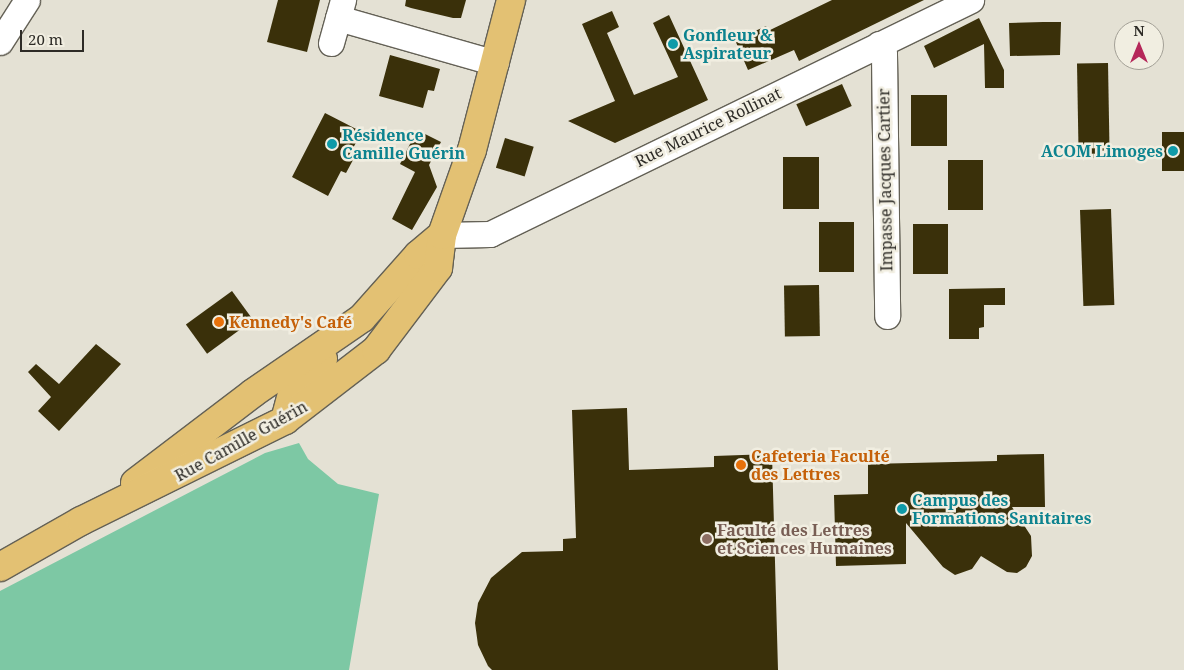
<!DOCTYPE html>
<meta charset="utf-8">
<style>
body{margin:0}
#map{position:relative;width:1184px;height:670px;overflow:hidden;background:#e4e1d4;font-family:"Noto Serif",serif}
div>[style]{position:absolute}
.green>*{inset:0;background:#7dc8a4}
.building>*{inset:0;background:#3a300a;transform-origin:0 0}
.roads{filter:drop-shadow(1px 0 #646156) drop-shadow(-1px 0 #646156) drop-shadow(0 1px #646156) drop-shadow(0 -1px #646156)}
.minor>*{height:25px;margin:-12.5px;padding:0 12.5px;transform-origin:12.5px;border-radius:12.5px;background:#fff}
.major>*{height:28px;margin:-14px;padding:0 14px;transform-origin:14px;border-radius:14px;background:#e3c173}
.dots>*{width:14px;height:14px;translate:-50% -50%;box-sizing:border-box;border:2px solid #f1eee1;border-radius:50%}
span{translate:-50% -50%;white-space:nowrap;text-align:center;line-height:1.15;-webkit-text-stroke:5px #f1eee1;paint-order:stroke}
.culture-label{font-size:16px;color:#0d838f;font-weight:700}
.left{translate:0 -50%;text-align:left}
.right{translate:-100% -50%;text-align:right}
.street-label{font-size:16px;color:#2d2b26}
.food-label{font-size:16px;color:#c56008;font-weight:700}
.education-label{font-size:16px;color:#785e54;font-weight:700}
.north{position:absolute;left:1114px;top:20px;width:50px;height:50px;box-sizing:border-box;background:#f1eee1;border:1px solid #a3a096;border-radius:50%;rotate:0deg;font-size:14px;font-weight:700;line-height:20px;text-align:center;color:#2d2b26}
.north::after{content:'';display:block;margin:auto;width:18px;height:22px;background:#b52759;clip-path:polygon(50% 0,100% 100%,50% 72%,0 100%)}
.scale{position:absolute;left:20px;top:30px;width:64px;height:22px;box-sizing:border-box;border:2px solid #2d2b26;border-top:0;padding-left:6px;font-size:15px;line-height:18px;white-space:nowrap;color:#2d2b26;-webkit-text-stroke:4px #f1eee1;paint-order:stroke}
</style>
<div id="map">
<div class="green">
<div style="clip-path:polygon(299px 443px,308px 459px,338px 484px,379px 494px,349px 670px,0 670px,0 591px,265px 453px)"></div>
</div>
<div class="building">
<div style="clip-path:polygon(278px 0,320px 0,307px 52px,267px 42px)"></div>
<div style="clip-path:polygon(406px 0,466px 0,461px 18px,453px 18px,411px 8px,405px 6px)"></div>
<div style="clip-path:polygon(832px 0,924px 0,799px 61px,794px 50px,748px 70px,735px 40px,766px 26px,768px 31px)"></div>
<div style="clip-path:polygon(612px 11px,619px 27px,607px 33px,634px 95px,678px 77px,653px 23px,669px 15px,708px 100px,615px 143px,568px 121px,615px 101px,582px 24px)"></div>
<div style="clip-path:polygon(979px 18px,1004px 70px,1004px 88px,985px 88px,984px 44px,934px 68px,924px 46px)"></div>
<div style="clip-path:polygon(1043px 22px,1061px 22px,1060px 55px,1010px 56px,1009px 23px)"></div>
<div style="clip-path:polygon(390px 55px,440px 69px,434px 91px,428px 90px,423px 108px,379px 96px)"></div>
<div style="left:1108px;top:63px;width:95px;height:31px;rotate:89deg"></div>
<div style="left:842px;top:84px;width:24px;height:50px;rotate:66deg"></div>
<div style="left:911px;top:95px;width:36px;height:51px"></div>
<div style="clip-path:polygon(325px 113px,362px 132px,348px 157px,353px 160px,346px 173px,341px 171px,328px 196px,292px 177px)"></div>
<div style="clip-path:polygon(417px 130px,441px 142px,429px 165px,437px 187px,412px 230px,392px 219px,415px 172px,400px 164px)"></div>
<div style="left:1162px;top:132px;width:22px;height:39px"></div>
<div style="left:505px;top:138px;width:30px;height:31px;rotate:17deg"></div>
<div style="left:783px;top:157px;width:36px;height:52px"></div>
<div style="left:948px;top:160px;width:35px;height:50px"></div>
<div style="left:1111px;top:209px;width:96px;height:31px;rotate:88deg"></div>
<div style="left:819px;top:222px;width:35px;height:50px"></div>
<div style="left:948px;top:224px;width:50px;height:35px;rotate:90deg"></div>
<div style="left:819px;top:285px;width:51px;height:35px;rotate:89deg"></div>
<div style="clip-path:polygon(1005px 288px,1005px 305px,984px 305px,984px 327px,979px 328px,979px 339px,949px 339px,949px 289px)"></div>
<div style="left:232px;top:291px;width:36px;height:57px;rotate:54deg"></div>
<div style="clip-path:polygon(96px 344px,121px 364px,59px 431px,38px 411px,51px 397px,28px 372px,36px 364px,59px 384px)"></div>
<div style="clip-path:polygon(627px 408px,629px 470px,714px 467px,714px 456px,772px 454px,778px 670px,492px 670px,488px 666px,478px 645px,475px 623px,478px 603px,491px 578px,522px 552px,563px 551px,563px 539px,576px 538px,572px 410px)"></div>
<div style="clip-path:polygon(1044px 454px,1045px 507px,1012px 507px,1031px 536px,1032px 556px,1026px 567px,1017px 573px,1007px 572px,981px 556px,972px 569px,955px 575px,943px 567px,906px 523px,906px 564px,836px 566px,834px 495px,868px 494px,868px 464px,997px 461px,997px 455px)"></div>
</div>
<div class="roads">
<div class="minor">
<div style="left:338px;top:18px;width:164px;rotate:15.9deg"></div>
<div style="left:0;top:42px;width:50px;rotate:-57.3deg"></div>
<div style="left:331px;top:43px;width:45px;rotate:-74.4deg"></div>
<div style="left:879px;top:44px;width:11px;rotate:63deg"></div>
<div style="left:884px;top:54px;width:262px;rotate:89.3deg"></div>
<div style="left:442px;top:235px;width:48px;rotate:-1.2deg"></div>
<div style="left:490px;top:234px;width:535px;rotate:-25.94deg"></div>
</div>
<div class="major">
<div style="left:285px;top:420px;width:28px;rotate:-75deg"></div>
<div style="left:292px;top:393px;width:46px;rotate:-47.6deg"></div>
<div style="left:135px;top:483px;width:148px;rotate:-37.3deg"></div>
<div style="left:253px;top:393px;width:132px;rotate:-34.5deg"></div>
<div style="left:362px;top:318px;width:84px;rotate:-48.4deg"></div>
<div style="left:418px;top:255px;width:31px;rotate:-40deg"></div>
<div style="left:0;top:567px;width:93px;rotate:-29.6deg"></div>
<div style="left:81px;top:521px;width:228px;rotate:-26.3deg"></div>
<div style="left:285px;top:420px;width:115px;rotate:-37.6deg"></div>
<div style="left:376px;top:350px;width:103px;rotate:-52.9deg"></div>
<div style="left:438px;top:268px;width:33px;rotate:-83deg"></div>
<div style="left:442px;top:235px;width:90px;rotate:-70.6deg"></div>
<div style="left:472px;top:150px;width:155px;rotate:-75.4deg"></div>
</div>
</div>
<div class="dots">
<div style="left:673px;top:44px;background:#0f9aa8"></div>
<div style="left:332px;top:144px;background:#0f9aa8"></div>
<div style="left:1173px;top:151px;background:#0f9aa8"></div>
<div style="left:219px;top:322px;background:#e8710a"></div>
<div style="left:741px;top:465px;background:#e8710a"></div>
<div style="left:902px;top:509px;background:#0f9aa8"></div>
<div style="left:707px;top:539px;background:#8d6e63"></div>
</div>
<div class="culture-label">
<span class="left" style="left:683px;top:44px">Gonfleur &amp;<br>Aspirateur</span>
<span class="left" style="left:342px;top:144px">Résidence<br>Camille Guérin</span>
<span class="right" style="left:1163px;top:151px">ACOM Limoges</span>
<span class="left" style="left:912px;top:509px">Campus des<br>Formations Sanitaires</span>
</div>
<div class="street-label">
<span style="left:708px;top:127px;rotate:-26deg">Rue Maurice Rollinat</span>
<span style="left:885px;top:180px;rotate:-91deg">Impasse Jacques Cartier</span>
<span style="left:241px;top:441px;rotate:-29deg">Rue Camille Guérin</span>
</div>
<div class="food-label">
<span class="left" style="left:229px;top:322px">Kennedy's Café</span>
<span class="left" style="left:751px;top:465px">Cafeteria Faculté<br>des Lettres</span>
</div>
<div class="education-label">
<span class="left" style="left:717px;top:539px">Faculté des Lettres<br>et Sciences Humaines</span>
</div>
<div class="north">N</div>
<div class="scale">20 m</div>
</div>
